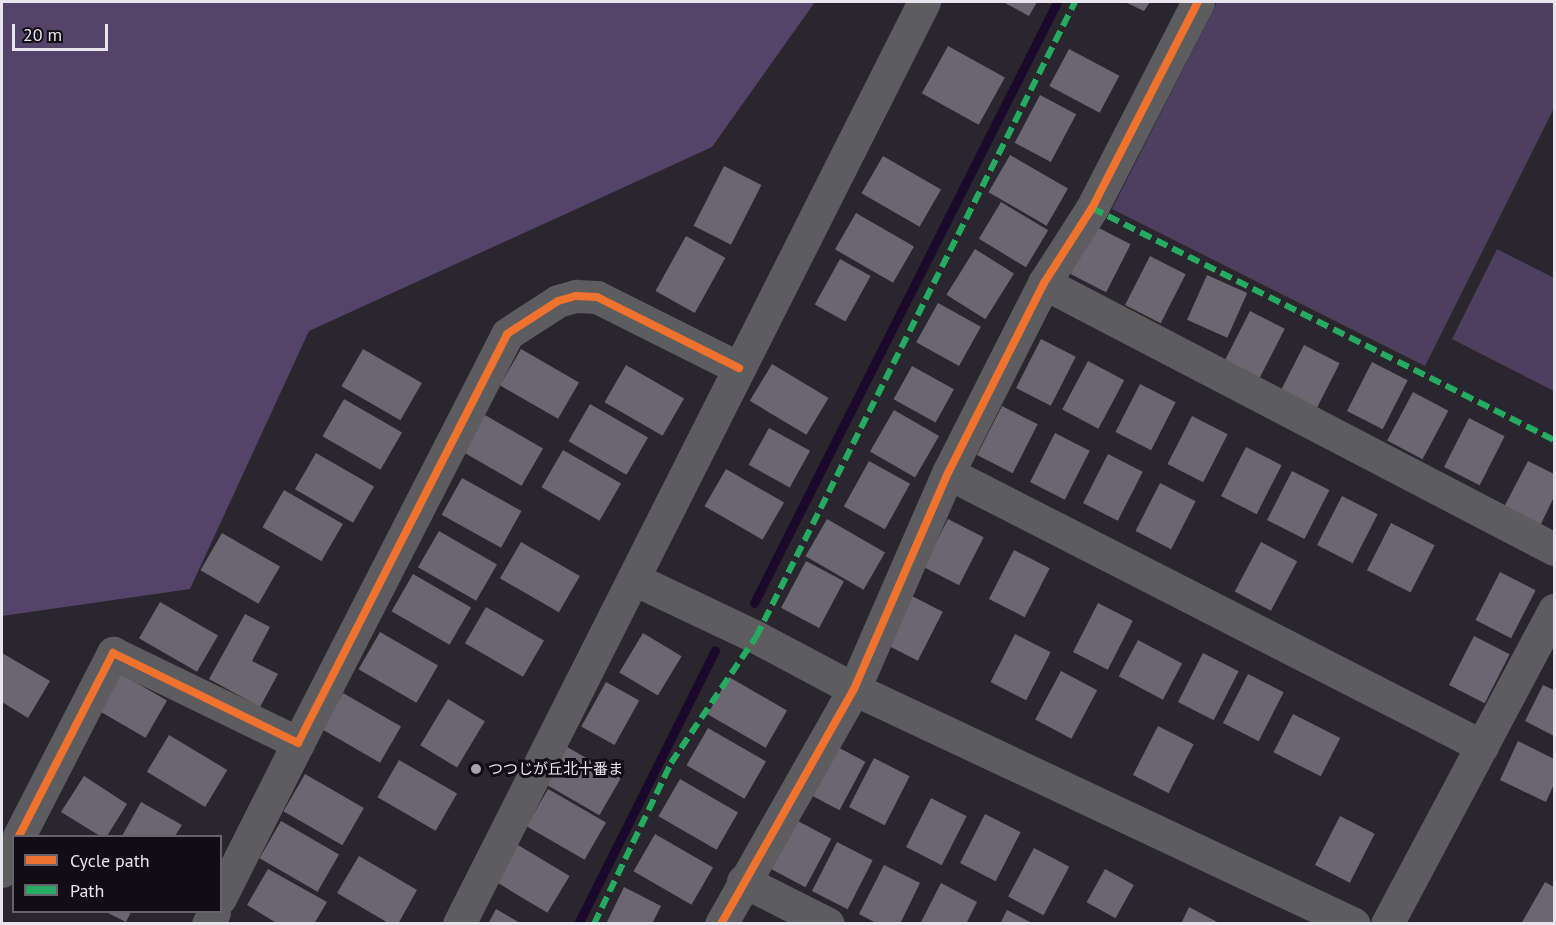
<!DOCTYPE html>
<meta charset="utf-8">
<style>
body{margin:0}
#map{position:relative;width:1556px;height:925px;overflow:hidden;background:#29262e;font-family:"PT Sans","Noto Sans JP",sans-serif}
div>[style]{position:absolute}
.green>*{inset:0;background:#4e3f60}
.forest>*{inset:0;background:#55436a}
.stream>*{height:9px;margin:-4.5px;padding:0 4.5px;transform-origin:4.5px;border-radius:4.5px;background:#1a092a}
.building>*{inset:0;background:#6c6673;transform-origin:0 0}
.minor>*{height:33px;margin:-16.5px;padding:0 16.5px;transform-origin:16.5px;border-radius:16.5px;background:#5d5c5e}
.tertiary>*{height:33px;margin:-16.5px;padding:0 16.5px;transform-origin:16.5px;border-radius:16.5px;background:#5d5c5e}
.quiet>*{height:6px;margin-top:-3px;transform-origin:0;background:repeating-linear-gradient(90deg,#26ab63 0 12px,transparent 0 18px)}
.cycleway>*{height:8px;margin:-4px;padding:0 4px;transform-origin:4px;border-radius:4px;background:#ef722f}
.dots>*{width:16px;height:16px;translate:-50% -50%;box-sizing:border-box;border:3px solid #100d14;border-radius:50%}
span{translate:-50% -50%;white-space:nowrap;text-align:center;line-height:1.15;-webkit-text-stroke:6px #100d14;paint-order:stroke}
.poi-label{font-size:15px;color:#e9e5ef}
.left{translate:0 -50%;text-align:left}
.frame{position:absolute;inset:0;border:3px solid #e9e5ef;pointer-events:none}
.legend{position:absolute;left:12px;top:835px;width:210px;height:78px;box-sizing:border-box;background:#100d14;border:2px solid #67636c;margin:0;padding:8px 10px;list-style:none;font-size:18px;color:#e9e5ef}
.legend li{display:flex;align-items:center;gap:12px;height:30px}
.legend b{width:30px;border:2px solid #67636c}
.scale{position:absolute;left:12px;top:24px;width:96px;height:27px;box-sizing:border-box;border:3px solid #e9e5ef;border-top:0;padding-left:8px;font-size:18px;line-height:21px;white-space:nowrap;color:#e9e5ef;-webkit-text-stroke:4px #100d14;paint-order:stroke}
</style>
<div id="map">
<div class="green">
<div style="clip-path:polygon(1217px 2px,1554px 2px,1554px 108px,1425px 366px,1112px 209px)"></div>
<div style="clip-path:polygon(1497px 249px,1554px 278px,1554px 391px,1452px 339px)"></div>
</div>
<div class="forest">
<div style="clip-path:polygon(2px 2px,815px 2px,712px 147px,309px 331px,190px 589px,2px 616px)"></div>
</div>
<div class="stream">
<div style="left:754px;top:603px;width:673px;rotate:-63.24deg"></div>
<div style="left:578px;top:924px;width:306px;rotate:-63.4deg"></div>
</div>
<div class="building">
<div style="clip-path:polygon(1003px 2px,1037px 2px,1029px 16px)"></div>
<div style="clip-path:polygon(1125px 2px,1150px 2px,1144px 11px)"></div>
<div style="left:948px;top:46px;width:65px;height:54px;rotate:29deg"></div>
<div style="left:1069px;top:49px;width:57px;height:42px;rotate:28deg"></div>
<div style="left:1040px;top:95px;width:41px;height:54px;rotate:28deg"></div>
<div style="left:1010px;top:155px;width:67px;height:43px;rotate:30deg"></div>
<div style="left:883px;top:156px;width:67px;height:43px;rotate:30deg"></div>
<div style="left:724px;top:166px;width:42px;height:67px;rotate:27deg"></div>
<div style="left:1001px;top:202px;width:55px;height:43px;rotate:31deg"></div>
<div style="left:856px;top:213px;width:67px;height:42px;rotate:30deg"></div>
<div style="left:1095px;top:226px;width:40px;height:54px;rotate:27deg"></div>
<div style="left:686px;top:236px;width:45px;height:63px;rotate:29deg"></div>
<div style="left:975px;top:249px;width:46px;height:54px;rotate:32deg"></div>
<div style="left:1150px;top:256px;width:40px;height:55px;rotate:27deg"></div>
<div style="left:840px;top:259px;width:35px;height:52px;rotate:29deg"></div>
<div style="left:1207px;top:275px;width:44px;height:49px;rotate:24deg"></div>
<div style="left:938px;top:303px;width:49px;height:45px;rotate:29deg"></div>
<div style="left:1250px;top:311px;width:39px;height:55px;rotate:27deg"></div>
<div style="left:1041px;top:339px;width:39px;height:55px;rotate:27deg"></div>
<div style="left:1304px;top:345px;width:40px;height:55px;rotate:27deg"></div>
<div style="left:363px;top:349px;width:68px;height:43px;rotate:30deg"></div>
<div style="left:521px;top:349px;width:67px;height:42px;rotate:30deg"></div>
<div style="left:1088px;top:361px;width:41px;height:55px;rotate:28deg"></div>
<div style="left:1372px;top:362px;width:40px;height:55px;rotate:27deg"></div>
<div style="left:772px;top:364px;width:66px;height:43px;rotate:31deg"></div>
<div style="left:626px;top:365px;width:67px;height:43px;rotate:30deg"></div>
<div style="left:912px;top:366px;width:48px;height:38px;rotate:29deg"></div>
<div style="left:1140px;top:384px;width:40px;height:54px;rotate:27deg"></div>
<div style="left:1413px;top:392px;width:40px;height:55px;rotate:28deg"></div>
<div style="left:344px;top:399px;width:67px;height:43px;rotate:30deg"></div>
<div style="left:590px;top:404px;width:67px;height:43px;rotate:30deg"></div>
<div style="left:1002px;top:406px;width:40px;height:55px;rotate:27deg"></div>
<div style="left:894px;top:410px;width:52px;height:48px;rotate:30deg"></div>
<div style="left:485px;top:415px;width:67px;height:43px;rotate:30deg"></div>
<div style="left:1192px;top:416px;width:40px;height:54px;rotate:27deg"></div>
<div style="left:1469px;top:418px;width:40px;height:55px;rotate:27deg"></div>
<div style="left:769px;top:428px;width:47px;height:42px;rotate:29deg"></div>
<div style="left:1055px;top:433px;width:39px;height:55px;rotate:27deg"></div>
<div style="left:1246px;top:447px;width:40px;height:55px;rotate:27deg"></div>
<div style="left:563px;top:450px;width:67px;height:43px;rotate:30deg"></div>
<div style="left:316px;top:453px;width:67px;height:42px;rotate:30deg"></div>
<div style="left:1108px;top:454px;width:39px;height:55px;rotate:27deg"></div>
<div style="left:869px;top:461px;width:47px;height:52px;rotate:29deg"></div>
<div style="clip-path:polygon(1528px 461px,1554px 474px,1554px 497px,1539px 528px,1503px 509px)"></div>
<div style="left:726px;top:469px;width:67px;height:43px;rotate:30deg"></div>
<div style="left:1292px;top:471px;width:42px;height:55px;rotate:27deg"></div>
<div style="left:462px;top:478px;width:68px;height:42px;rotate:29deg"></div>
<div style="left:1160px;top:483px;width:40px;height:54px;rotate:27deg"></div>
<div style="left:284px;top:490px;width:68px;height:43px;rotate:30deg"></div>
<div style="left:1342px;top:496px;width:40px;height:55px;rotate:27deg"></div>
<div style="left:827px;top:519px;width:67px;height:43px;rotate:30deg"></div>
<div style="left:948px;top:519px;width:40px;height:54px;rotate:27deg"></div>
<div style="left:1391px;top:523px;width:49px;height:53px;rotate:27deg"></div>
<div style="left:439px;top:531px;width:67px;height:42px;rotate:30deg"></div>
<div style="left:222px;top:533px;width:67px;height:43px;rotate:30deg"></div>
<div style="left:521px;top:542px;width:68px;height:42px;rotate:30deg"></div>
<div style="left:1261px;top:542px;width:41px;height:56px;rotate:28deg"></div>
<div style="left:1014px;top:550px;width:40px;height:55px;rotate:27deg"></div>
<div style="left:806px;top:561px;width:43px;height:53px;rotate:28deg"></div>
<div style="left:1500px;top:572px;width:40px;height:54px;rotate:27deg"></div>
<div style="left:413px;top:574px;width:67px;height:43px;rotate:30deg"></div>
<div style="left:908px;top:594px;width:39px;height:55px;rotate:27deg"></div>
<div style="left:160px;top:602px;width:67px;height:42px;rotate:30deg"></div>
<div style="left:1098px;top:603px;width:39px;height:55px;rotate:27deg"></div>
<div style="left:486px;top:607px;width:67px;height:42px;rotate:30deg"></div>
<div style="clip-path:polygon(245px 614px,270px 627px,252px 661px,278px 674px,260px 707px,209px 679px)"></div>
<div style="left:380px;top:632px;width:67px;height:43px;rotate:30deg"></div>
<div style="left:643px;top:633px;width:45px;height:46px;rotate:31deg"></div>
<div style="left:1015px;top:634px;width:40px;height:54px;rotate:27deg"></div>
<div style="left:1474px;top:636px;width:40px;height:55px;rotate:27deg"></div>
<div style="left:1138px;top:640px;width:50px;height:41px;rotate:28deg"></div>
<div style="clip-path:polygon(2px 653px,50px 681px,28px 718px,2px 702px)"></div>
<div style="left:1203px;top:653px;width:40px;height:55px;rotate:27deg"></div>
<div style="left:109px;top:667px;width:67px;height:43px;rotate:30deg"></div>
<div style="left:1061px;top:671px;width:41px;height:55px;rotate:28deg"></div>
<div style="left:1248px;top:674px;width:40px;height:55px;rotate:27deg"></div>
<div style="left:729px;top:677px;width:67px;height:43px;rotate:30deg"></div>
<div style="left:606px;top:682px;width:38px;height:51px;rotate:29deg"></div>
<div style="clip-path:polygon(1543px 685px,1554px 690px,1554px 736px,1525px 721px)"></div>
<div style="left:343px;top:693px;width:67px;height:42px;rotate:30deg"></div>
<div style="left:448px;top:699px;width:43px;height:54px;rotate:31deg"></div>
<div style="left:1293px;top:714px;width:53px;height:43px;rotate:27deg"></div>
<div style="left:1158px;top:726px;width:40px;height:55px;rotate:27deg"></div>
<div style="left:708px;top:728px;width:67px;height:43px;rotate:30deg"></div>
<div style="left:169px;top:735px;width:68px;height:43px;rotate:31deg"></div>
<div style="clip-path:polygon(1518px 741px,1554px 759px,1554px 784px,1546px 802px,1500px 780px)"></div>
<div style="left:830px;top:743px;width:40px;height:55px;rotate:28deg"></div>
<div style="left:562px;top:744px;width:68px;height:43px;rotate:30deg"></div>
<div style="left:874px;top:758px;width:40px;height:55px;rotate:27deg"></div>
<div style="left:399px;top:760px;width:67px;height:43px;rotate:30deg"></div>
<div style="left:305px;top:774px;width:68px;height:43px;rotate:30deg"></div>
<div style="clip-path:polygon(84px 776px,127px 804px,107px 836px,100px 836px,61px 812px)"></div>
<div style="left:680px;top:779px;width:67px;height:43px;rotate:30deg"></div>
<div style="left:548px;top:789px;width:67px;height:43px;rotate:30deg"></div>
<div style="left:931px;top:798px;width:40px;height:55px;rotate:27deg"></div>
<div style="clip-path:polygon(141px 802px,182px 825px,175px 836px,122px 836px)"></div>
<div style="left:985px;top:814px;width:40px;height:55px;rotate:27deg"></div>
<div style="left:1340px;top:816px;width:39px;height:55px;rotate:27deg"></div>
<div style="left:796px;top:820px;width:40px;height:55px;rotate:28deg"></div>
<div style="left:281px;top:821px;width:67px;height:43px;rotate:30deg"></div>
<div style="left:655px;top:834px;width:67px;height:43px;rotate:30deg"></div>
<div style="left:513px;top:842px;width:66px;height:43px;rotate:31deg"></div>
<div style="left:837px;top:842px;width:40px;height:55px;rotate:27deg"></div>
<div style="left:1034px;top:848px;width:40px;height:55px;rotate:28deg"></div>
<div style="clip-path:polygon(359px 856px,417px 890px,398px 924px,390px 924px,337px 893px)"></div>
<div style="clip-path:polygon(884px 865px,920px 883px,900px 924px,878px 924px,859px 914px)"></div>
<div style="clip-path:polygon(268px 869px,327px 902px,314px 924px,278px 924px,247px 905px)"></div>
<div style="left:1105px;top:869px;width:33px;height:38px;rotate:29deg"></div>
<div style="clip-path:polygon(1545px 882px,1554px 887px,1554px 924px,1521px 924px)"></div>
<div style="clip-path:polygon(941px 883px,977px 902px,966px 924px,920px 924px)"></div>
<div style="clip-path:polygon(624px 887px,661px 906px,652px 924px,606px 924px)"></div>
<div style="clip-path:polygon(1189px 907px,1221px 924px,1181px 924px)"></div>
<div style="clip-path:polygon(496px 909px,522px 924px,488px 924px)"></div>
<div style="clip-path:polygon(1007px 910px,1034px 924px,1000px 924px)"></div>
<div style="clip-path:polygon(106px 912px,131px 912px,126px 922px)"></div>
</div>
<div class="minor">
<div style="left:1044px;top:283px;width:575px;rotate:27.55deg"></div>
<div style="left:948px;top:473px;width:600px;rotate:27.08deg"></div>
<div style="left:19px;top:836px;width:206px;rotate:-62.8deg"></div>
<div style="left:113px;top:653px;width:206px;rotate:25.9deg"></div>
<div style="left:298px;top:743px;width:459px;rotate:-62.9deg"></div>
<div style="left:507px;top:334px;width:61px;rotate:-32.9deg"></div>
<div style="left:558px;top:301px;width:19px;rotate:-16deg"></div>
<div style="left:576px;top:296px;width:21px;rotate:3deg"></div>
<div style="left:597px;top:297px;width:159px;rotate:26.6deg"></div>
<div style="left:2px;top:871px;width:27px;rotate:-63deg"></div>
<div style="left:743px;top:881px;width:95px;rotate:26.8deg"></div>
<div style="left:220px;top:898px;width:174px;rotate:-63.3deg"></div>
<div style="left:208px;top:924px;width:13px;rotate:-63deg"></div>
<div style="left:721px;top:924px;width:270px;rotate:-60.5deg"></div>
<div style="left:854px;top:689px;width:236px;rotate:-66.5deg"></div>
<div style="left:948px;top:473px;width:213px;rotate:-63.2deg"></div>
<div style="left:1044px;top:283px;width:89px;rotate:-57.4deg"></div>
<div style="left:1092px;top:208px;width:232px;rotate:-62.8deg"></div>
<div style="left:1387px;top:924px;width:356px;rotate:-62deg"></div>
</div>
<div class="tertiary">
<div style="left:634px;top:579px;width:135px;rotate:25.4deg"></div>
<div style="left:756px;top:637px;width:111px;rotate:28deg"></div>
<div style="left:854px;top:689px;width:552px;rotate:25.17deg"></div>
<div style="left:459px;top:924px;width:1033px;rotate:-63.24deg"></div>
</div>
<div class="quiet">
<div style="left:1092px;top:208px;width:517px;rotate:26.66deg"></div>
<div style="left:594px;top:924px;width:178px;rotate:-64.4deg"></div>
<div style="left:671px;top:763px;width:152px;rotate:-56deg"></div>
<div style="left:756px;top:637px;width:711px;rotate:-63.33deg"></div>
</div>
<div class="cycleway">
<div style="left:19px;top:836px;width:206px;rotate:-62.8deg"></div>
<div style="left:113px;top:653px;width:206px;rotate:25.9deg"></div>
<div style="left:298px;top:743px;width:459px;rotate:-62.9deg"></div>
<div style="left:507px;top:334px;width:61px;rotate:-32.9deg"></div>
<div style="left:558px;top:301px;width:19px;rotate:-16deg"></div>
<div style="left:576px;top:296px;width:21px;rotate:3deg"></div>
<div style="left:597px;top:297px;width:159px;rotate:26.6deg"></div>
<div style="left:721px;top:924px;width:270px;rotate:-60.5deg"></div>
<div style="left:854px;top:689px;width:236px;rotate:-66.5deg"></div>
<div style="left:948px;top:473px;width:213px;rotate:-63.2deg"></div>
<div style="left:1044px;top:283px;width:89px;rotate:-57.4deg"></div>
<div style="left:1092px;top:208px;width:232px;rotate:-62.8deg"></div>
</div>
<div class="dots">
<div style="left:476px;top:769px;background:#a6a2ab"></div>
</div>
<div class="poi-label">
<span class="left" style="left:488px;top:769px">つつじが丘北十番ま</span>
</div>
<div class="frame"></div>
<ul class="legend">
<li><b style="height:8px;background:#ef722f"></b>Cycle path</li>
<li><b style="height:8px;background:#26ab63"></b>Path</li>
</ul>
<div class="scale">20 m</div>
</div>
